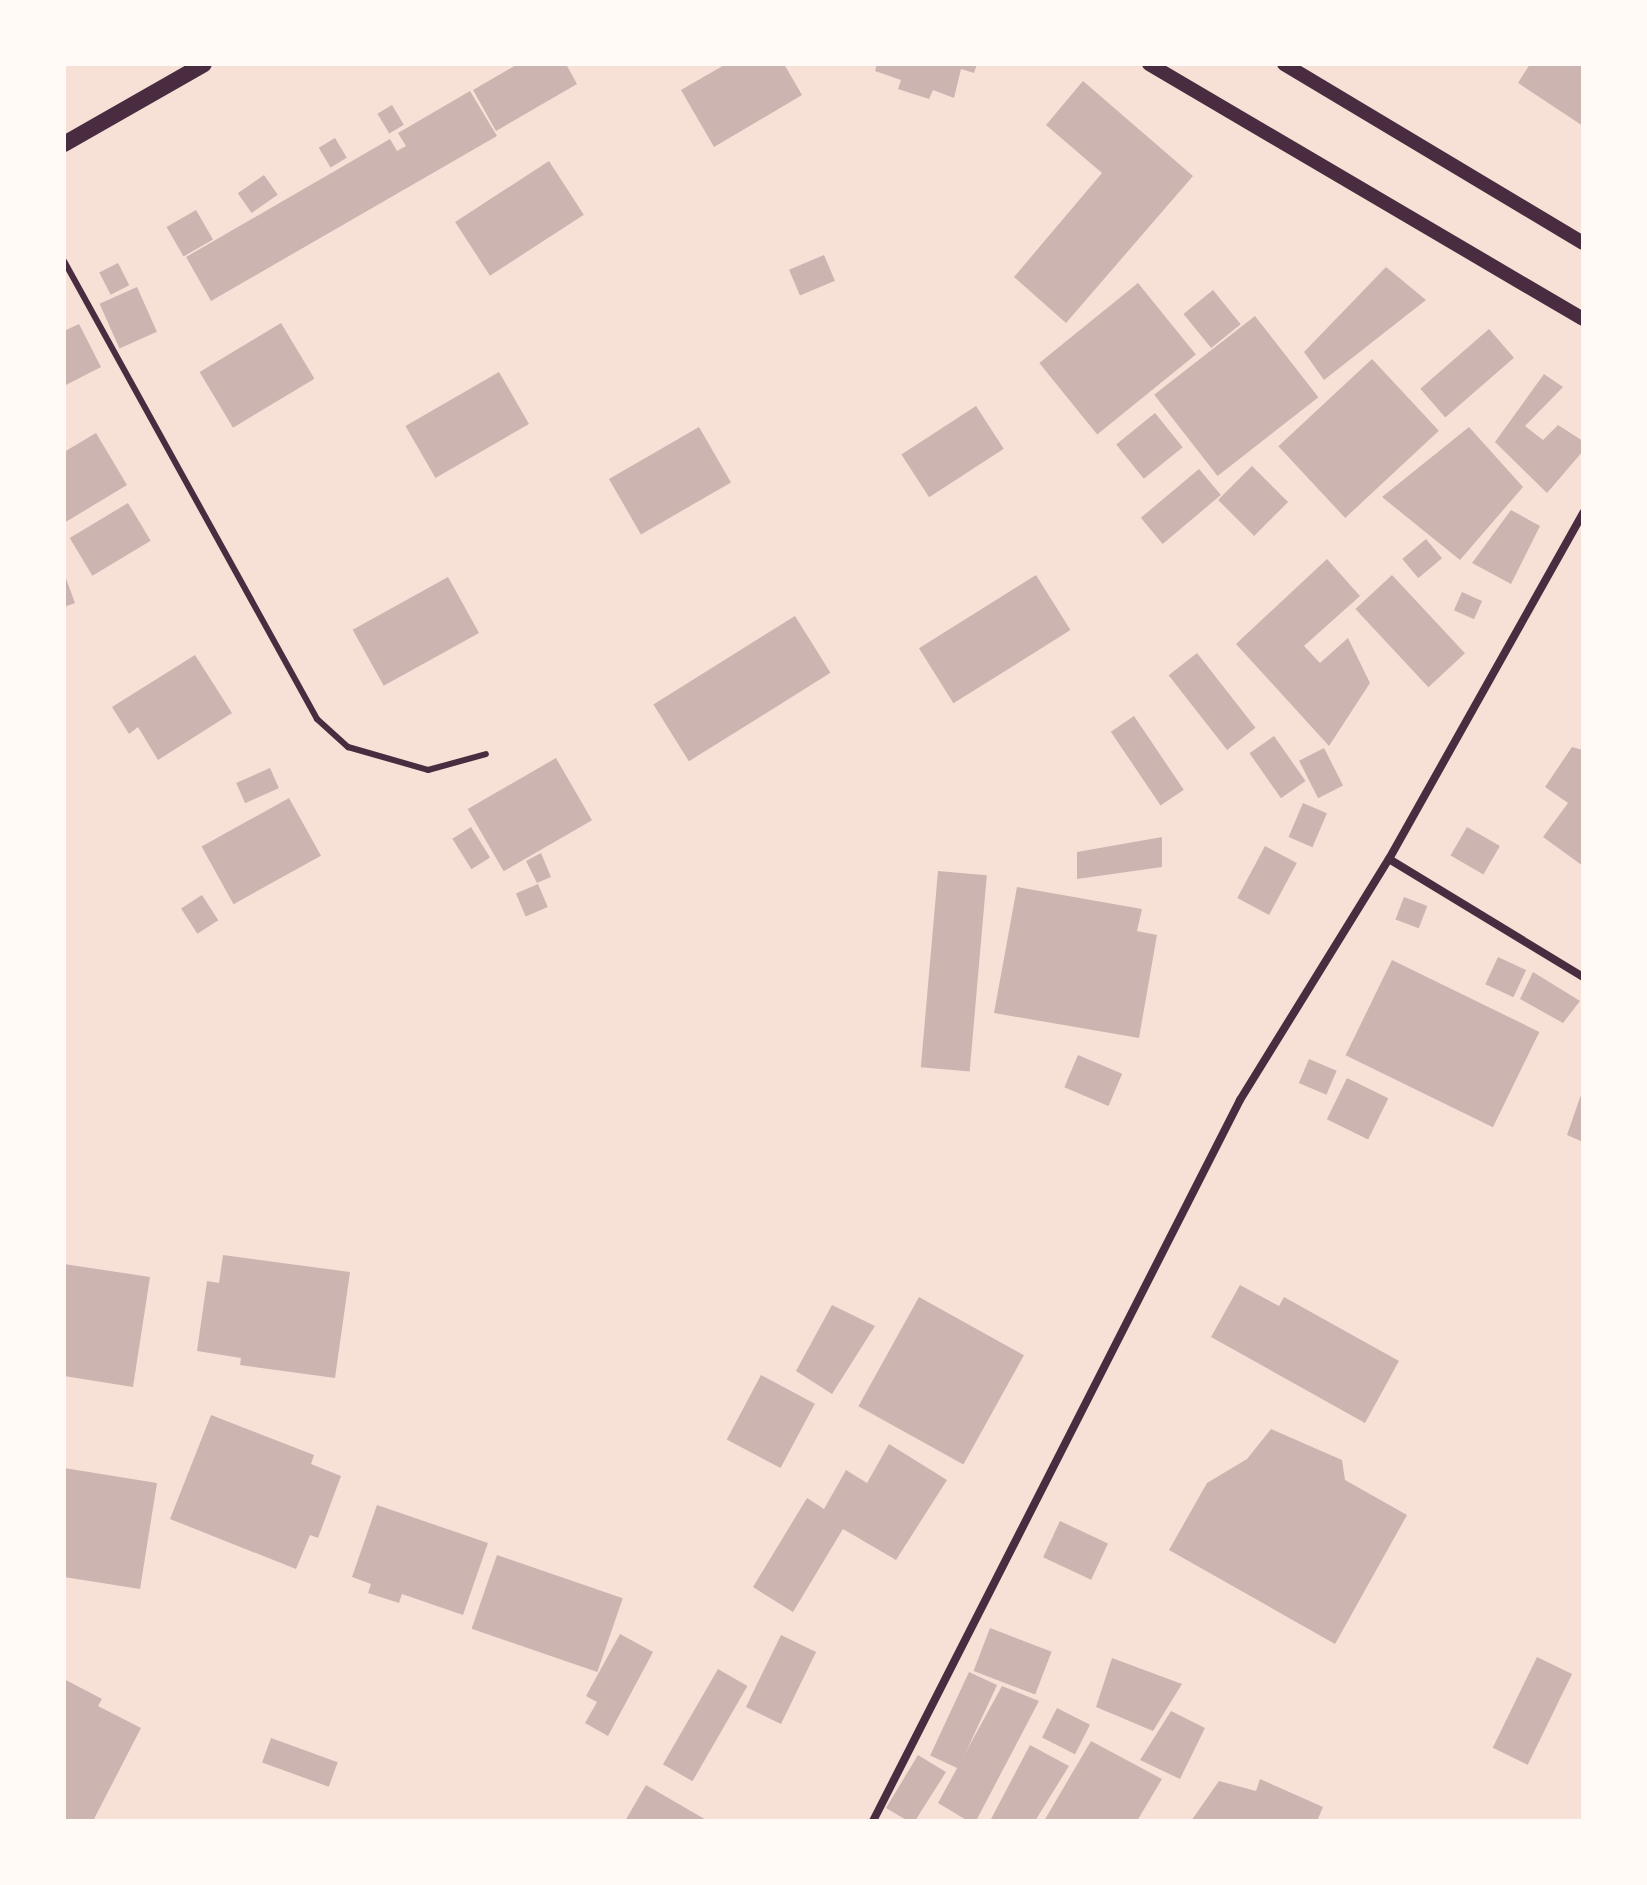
<!DOCTYPE html>
<style>
body{margin:0}
#map{position:relative;width:1647px;height:1885px;overflow:hidden;background:#f7e1d7;font-family:Jost,sans-serif}
div>[style]{position:absolute}
.building>*{inset:0;background:#ccb4b1;transform-origin:0 0}
.service>*{height:6px;margin:-3px;padding:0 3px;transform-origin:3px;border-radius:3px;background:#4a2c40}
.minor>*{height:8px;margin:-4px;padding:0 4px;transform-origin:4px;border-radius:4px;background:#4a2c40}
.tertiary>*{height:14px;margin:-7px;padding:0 7px;transform-origin:7px;border-radius:7px;background:#4a2c40}
.secondary>*{height:16px;margin:-8px;padding:0 8px;transform-origin:8px;border-radius:8px;background:#4a2c40}
span{translate:-50% -50%;white-space:nowrap;text-align:center;line-height:1.15;-webkit-text-stroke:6px #fffaf5;paint-order:stroke}
.frame{position:absolute;inset:0;border:66px solid #fffaf5;pointer-events:none}
</style>
<div id="map">
<div class="building">
<div style="clip-path:polygon(518px 64px,566px 64px,577px 84px,496px 131px,473px 90px)"></div>
<div style="clip-path:polygon(726px 64px,784px 64px,802px 95px,714px 147px,681px 90px)"></div>
<div style="clip-path:polygon(877px 64px,977px 64px,974px 73px,961px 69px,954px 98px,933px 90px,929px 99px,898px 89px,901px 80px,875px 71px)"></div>
<div style="clip-path:polygon(1530px 64px,1583px 64px,1583px 126px,1518px 83px)"></div>
<div style="clip-path:polygon(1083px 81px,1193px 176px,1066px 323px,1014px 277px,1102px 173px,1046px 125px)"></div>
<div style="clip-path:polygon(470px 91px,497px 136px,211px 301px,186px 257px,390px 139px,397px 151px,406px 146px,398px 133px)"></div>
<div style="left:392px;top:105px;width:23px;height:17px;rotate:59deg"></div>
<div style="left:335px;top:138px;width:23px;height:19px;rotate:59deg"></div>
<div style="left:549px;top:161px;width:64px;height:112px;rotate:57deg"></div>
<div style="left:264px;top:175px;width:24px;height:32px;rotate:55deg"></div>
<div style="left:196px;top:210px;width:34px;height:34px;rotate:60deg"></div>
<div style="left:824px;top:255px;width:28px;height:38px;rotate:67deg"></div>
<div style="left:118px;top:263px;width:25px;height:21px;rotate:63deg"></div>
<div style="clip-path:polygon(1386px 267px,1426px 300px,1324px 380px,1304px 352px)"></div>
<div style="left:1138px;top:283px;width:92px;height:127px;rotate:51deg"></div>
<div style="left:137px;top:287px;width:49px;height:41px;rotate:66deg"></div>
<div style="left:1213px;top:290px;width:44px;height:38px;rotate:51deg"></div>
<div style="left:1255px;top:316px;width:103px;height:128px;rotate:52deg"></div>
<div style="left:281px;top:323px;width:65px;height:95px;rotate:59deg"></div>
<div style="clip-path:polygon(79px 324px,101px 367px,64px 386px,64px 331px)"></div>
<div style="left:1489px;top:329px;width:38px;height:91px;rotate:49deg"></div>
<div style="left:1372px;top:359px;width:98px;height:128px;rotate:47deg"></div>
<div style="left:499px;top:372px;width:60px;height:108px;rotate:60deg"></div>
<div style="clip-path:polygon(1544px 374px,1563px 387px,1525px 426px,1543px 440px,1558px 425px,1583px 441px,1583px 451px,1547px 493px,1495px 442px)"></div>
<div style="left:976px;top:406px;width:51px;height:89px;rotate:57deg"></div>
<div style="left:1155px;top:413px;width:44px;height:50px;rotate:51deg"></div>
<div style="left:699px;top:427px;width:64px;height:104px;rotate:60deg"></div>
<div style="clip-path:polygon(1469px 427px,1523px 487px,1460px 560px,1382px 497px)"></div>
<div style="clip-path:polygon(96px 433px,127px 485px,64px 523px,64px 452px)"></div>
<div style="left:1252px;top:466px;width:51px;height:48px;rotate:45deg"></div>
<div style="left:1199px;top:469px;width:34px;height:76px;rotate:50deg"></div>
<div style="left:128px;top:503px;width:44px;height:68px;rotate:59deg"></div>
<div style="clip-path:polygon(1511px 510px,1540px 526px,1511px 584px,1472px 563px)"></div>
<div style="left:1426px;top:539px;width:25px;height:31px;rotate:50deg"></div>
<div style="clip-path:polygon(1327px 559px,1360px 596px,1304px 646px,1320px 663px,1348px 638px,1370px 683px,1329px 746px,1236px 644px)"></div>
<div style="clip-path:polygon(64px 573px,75px 603px,64px 607px)"></div>
<div style="left:1036px;top:575px;width:65px;height:138px;rotate:58deg"></div>
<div style="left:1392px;top:575px;width:107px;height:50px;rotate:47deg"></div>
<div style="left:448px;top:577px;width:64px;height:109px;rotate:61deg"></div>
<div style="left:1462px;top:592px;width:22px;height:20px;rotate:24deg"></div>
<div style="left:795px;top:616px;width:67px;height:167px;rotate:58deg"></div>
<div style="left:1197px;top:653px;width:95px;height:36px;rotate:52deg"></div>
<div style="clip-path:polygon(195px 655px,232px 713px,158px 760px,138px 727px,129px 734px,112px 707px)"></div>
<div style="left:1134px;top:716px;width:89px;height:28px;rotate:56deg"></div>
<div style="left:1274px;top:736px;width:55px;height:30px;rotate:55deg"></div>
<div style="clip-path:polygon(1572px 747px,1583px 750px,1583px 866px,1543px 837px,1568px 803px,1545px 787px)"></div>
<div style="left:1324px;top:748px;width:42px;height:28px;rotate:63deg"></div>
<div style="left:556px;top:758px;width:72px;height:102px;rotate:60deg"></div>
<div style="left:270px;top:768px;width:22px;height:37px;rotate:66deg"></div>
<div style="left:289px;top:798px;width:66px;height:100px;rotate:61deg"></div>
<div style="left:1303px;top:803px;width:26px;height:37px;rotate:23deg"></div>
<div style="left:471px;top:827px;width:36px;height:22px;rotate:58deg"></div>
<div style="left:1467px;top:827px;width:38px;height:33px;rotate:30deg"></div>
<div style="clip-path:polygon(1162px 837px,1162px 867px,1077px 879px,1077px 852px)"></div>
<div style="left:1265px;top:846px;width:36px;height:59px;rotate:28deg"></div>
<div style="clip-path:polygon(541px 853px,551px 877px,537px 883px,526px 861px)"></div>
<div style="left:938px;top:871px;width:49px;height:197px;rotate:5deg"></div>
<div style="left:538px;top:884px;width:25px;height:24px;rotate:67deg"></div>
<div style="clip-path:polygon(1017px 887px,1142px 909px,1137px 931px,1157px 935px,1139px 1038px,994px 1013px)"></div>
<div style="left:202px;top:895px;width:30px;height:25px;rotate:57deg"></div>
<div style="left:1404px;top:897px;width:25px;height:24px;rotate:21deg"></div>
<div style="left:1498px;top:957px;width:31px;height:30px;rotate:25deg"></div>
<div style="left:1392px;top:960px;width:164px;height:106px;rotate:26deg"></div>
<div style="clip-path:polygon(1533px 972px,1580px 1001px,1563px 1023px,1520px 999px)"></div>
<div style="left:1078px;top:1055px;width:48px;height:35px;rotate:23deg"></div>
<div style="left:1309px;top:1059px;width:30px;height:26px;rotate:23deg"></div>
<div style="left:1347px;top:1078px;width:46px;height:46px;rotate:26deg"></div>
<div style="clip-path:polygon(1583px 1089px,1583px 1142px,1567px 1135px)"></div>
<div style="clip-path:polygon(223px 1255px,350px 1272px,335px 1378px,240px 1365px,241px 1358px,197px 1351px,207px 1281px,219px 1283px)"></div>
<div style="clip-path:polygon(64px 1264px,150px 1277px,133px 1387px,64px 1376px)"></div>
<div style="clip-path:polygon(1240px 1285px,1279px 1306px,1284px 1297px,1399px 1361px,1365px 1423px,1211px 1337px)"></div>
<div style="left:919px;top:1297px;width:120px;height:125px;rotate:29deg"></div>
<div style="clip-path:polygon(832px 1305px,875px 1326px,832px 1394px,796px 1371px)"></div>
<div style="left:761px;top:1375px;width:61px;height:73px;rotate:28deg"></div>
<div style="clip-path:polygon(211px 1415px,314px 1455px,311px 1464px,341px 1476px,318px 1538px,310px 1535px,296px 1569px,170px 1519px)"></div>
<div style="clip-path:polygon(1271px 1429px,1342px 1460px,1345px 1480px,1407px 1515px,1335px 1644px,1169px 1550px,1207px 1483px,1247px 1459px)"></div>
<div style="clip-path:polygon(889px 1444px,947px 1480px,896px 1560px,843px 1529px,793px 1612px,753px 1587px,807px 1498px,824px 1509px,846px 1470px,867px 1483px)"></div>
<div style="clip-path:polygon(64px 1468px,157px 1483px,140px 1589px,64px 1577px)"></div>
<div style="clip-path:polygon(377px 1505px,488px 1543px,463px 1615px,402px 1594px,399px 1603px,368px 1593px,371px 1584px,352px 1577px)"></div>
<div style="left:1060px;top:1521px;width:53px;height:40px;rotate:25deg"></div>
<div style="left:497px;top:1555px;width:133px;height:78px;rotate:19deg"></div>
<div style="left:990px;top:1628px;width:66px;height:46px;rotate:21deg"></div>
<div style="clip-path:polygon(620px 1634px,653px 1652px,608px 1736px,585px 1723px,597px 1702px,586px 1696px)"></div>
<div style="left:781px;top:1635px;width:39px;height:80px;rotate:26deg"></div>
<div style="left:1537px;top:1657px;width:39px;height:101px;rotate:26deg"></div>
<div style="clip-path:polygon(1112px 1658px,1182px 1684px,1153px 1731px,1096px 1707px)"></div>
<div style="left:718px;top:1669px;width:34px;height:110px;rotate:30deg"></div>
<div style="left:969px;top:1672px;width:31px;height:92px;rotate:25deg"></div>
<div style="clip-path:polygon(64px 1679px,102px 1699px,98px 1706px,141px 1728px,93px 1821px,64px 1821px)"></div>
<div style="clip-path:polygon(1002px 1686px,1039px 1701px,976px 1821px,968px 1821px,938px 1803px)"></div>
<div style="left:1057px;top:1708px;width:37px;height:33px;rotate:27deg"></div>
<div style="clip-path:polygon(1171px 1711px,1205px 1728px,1180px 1779px,1140px 1760px)"></div>
<div style="left:271px;top:1738px;width:71px;height:26px;rotate:20deg"></div>
<div style="clip-path:polygon(1091px 1741px,1162px 1779px,1137px 1821px,1044px 1821px)"></div>
<div style="clip-path:polygon(1030px 1745px,1069px 1766px,1035px 1821px,990px 1821px)"></div>
<div style="clip-path:polygon(918px 1755px,946px 1772px,915px 1821px,908px 1821px,886px 1808px)"></div>
<div style="clip-path:polygon(1260px 1779px,1323px 1807px,1317px 1821px,1191px 1821px,1219px 1781px,1256px 1791px)"></div>
<div style="clip-path:polygon(646px 1785px,708px 1821px,625px 1821px)"></div>
</div>
<div class="service">
<div style="left:64px;top:261px;width:523px;rotate:61.08deg"></div>
<div style="left:317px;top:719px;width:42px;rotate:42.1deg"></div>
<div style="left:348px;top:747px;width:83px;rotate:16deg"></div>
<div style="left:428px;top:770px;width:60px;rotate:-15.4deg"></div>
</div>
<div class="minor">
<div style="left:1389px;top:859px;width:227px;rotate:31.3deg"></div>
<div style="left:873px;top:1821px;width:809px;rotate:-63.02deg"></div>
<div style="left:1240px;top:1100px;width:283px;rotate:-58.3deg"></div>
<div style="left:1389px;top:859px;width:397px;rotate:-60.7deg"></div>
</div>
<div class="tertiary">
<div style="left:1149px;top:64px;width:503px;rotate:30.44deg"></div>
<div style="left:1284px;top:64px;width:348px;rotate:30.9deg"></div>
</div>
<div class="secondary">
<div style="left:64px;top:144px;width:161px;rotate:-29.7deg"></div>
</div>
<div class="frame"></div>
</div>
